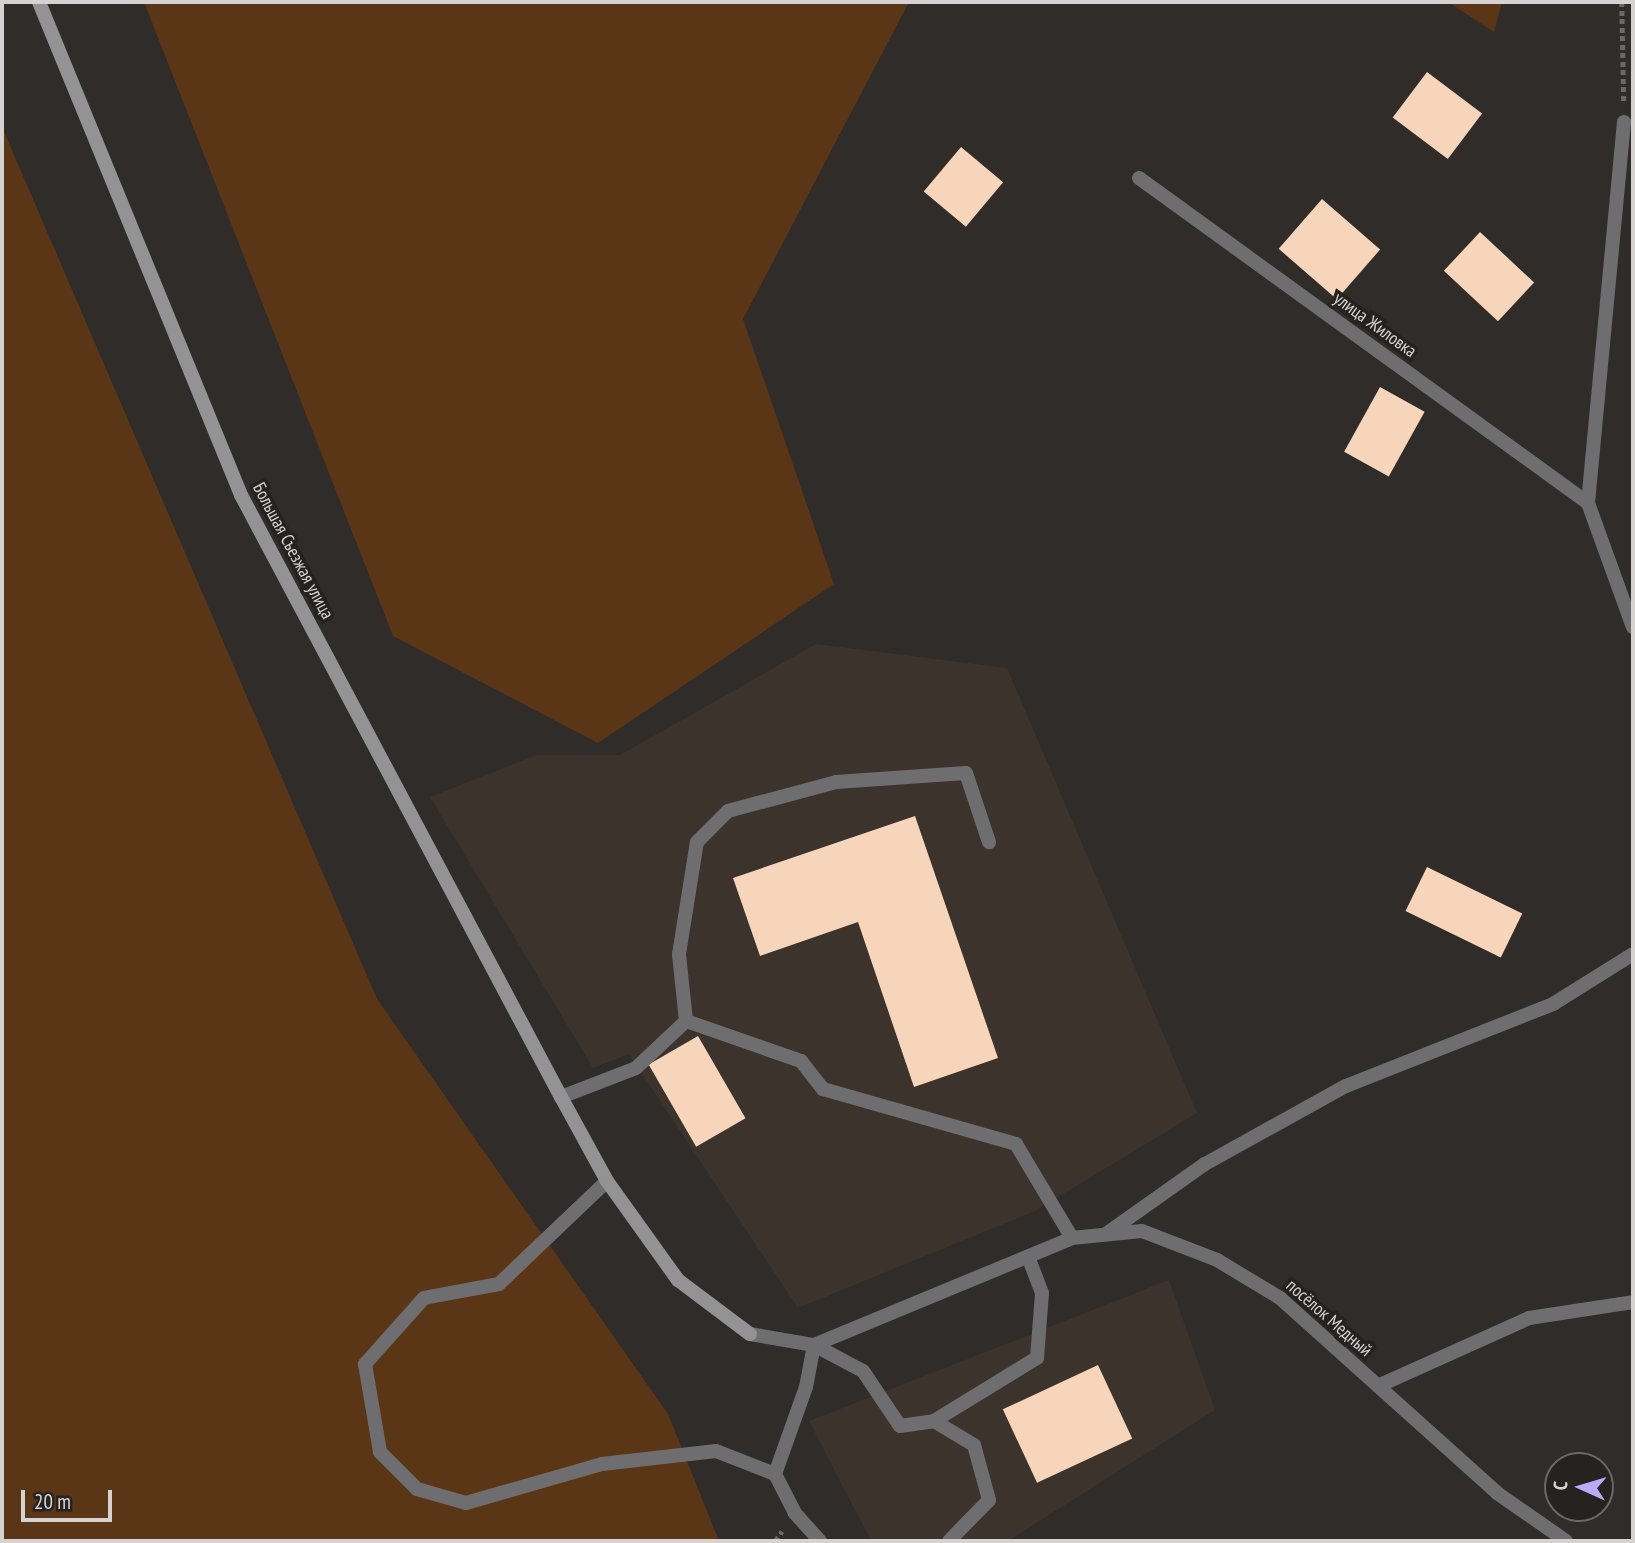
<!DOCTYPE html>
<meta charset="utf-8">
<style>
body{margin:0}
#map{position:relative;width:1635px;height:1543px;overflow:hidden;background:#2f2c29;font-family:"PT Sans Narrow",sans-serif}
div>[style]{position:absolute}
.built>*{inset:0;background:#3c332d}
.green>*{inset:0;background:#5b3616}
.building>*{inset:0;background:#f6d5bb;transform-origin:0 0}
.path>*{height:4.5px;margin-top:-2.25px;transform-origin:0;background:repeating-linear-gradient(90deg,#6b6865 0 5px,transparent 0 8.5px)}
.service>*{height:14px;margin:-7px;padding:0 7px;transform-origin:7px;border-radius:7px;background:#6e6e70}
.minor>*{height:14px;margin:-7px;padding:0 7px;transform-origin:7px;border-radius:7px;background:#6e6e70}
.tertiary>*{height:14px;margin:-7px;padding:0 7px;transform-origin:7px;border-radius:7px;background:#6e6e70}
.secondary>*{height:14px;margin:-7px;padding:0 7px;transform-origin:7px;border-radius:7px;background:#939396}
span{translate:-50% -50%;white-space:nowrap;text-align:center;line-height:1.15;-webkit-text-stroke:7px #26221f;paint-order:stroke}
.street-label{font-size:18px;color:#d5d2d1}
.frame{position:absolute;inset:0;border:4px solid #d5d2d1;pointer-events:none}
.north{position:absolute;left:1544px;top:1452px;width:70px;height:70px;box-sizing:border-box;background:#26221f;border:2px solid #6c6866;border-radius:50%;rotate:274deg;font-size:19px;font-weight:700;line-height:28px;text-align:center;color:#d5d2d1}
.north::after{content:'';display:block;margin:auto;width:24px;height:32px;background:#b8abf7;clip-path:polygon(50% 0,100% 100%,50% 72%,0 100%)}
.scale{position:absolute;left:21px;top:1490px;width:91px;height:32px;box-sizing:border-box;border:4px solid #d5d2d1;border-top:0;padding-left:9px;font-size:21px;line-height:24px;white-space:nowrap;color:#d5d2d1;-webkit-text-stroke:5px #26221f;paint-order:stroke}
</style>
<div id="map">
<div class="built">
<div style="clip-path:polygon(816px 644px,1007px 668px,1197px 1113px,1035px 1211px,798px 1308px,629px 1054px,593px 1068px,430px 797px,537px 755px,620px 755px)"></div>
<div style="clip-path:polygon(1169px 1280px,1215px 1410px,1008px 1541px,871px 1541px,809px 1421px)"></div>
</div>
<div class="green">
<div style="clip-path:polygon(144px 2px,909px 2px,743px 319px,834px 584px,598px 743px,393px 636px)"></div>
<div style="clip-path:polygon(1448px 2px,1502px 2px,1494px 32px)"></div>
<div style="clip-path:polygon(2px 127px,377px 999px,668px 1414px,719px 1541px,2px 1541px)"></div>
</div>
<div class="building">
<div style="left:1427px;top:72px;width:69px;height:57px;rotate:37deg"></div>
<div style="left:961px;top:147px;width:55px;height:58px;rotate:40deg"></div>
<div style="left:1322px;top:199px;width:77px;height:66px;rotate:41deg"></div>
<div style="left:1480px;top:232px;width:74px;height:53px;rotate:43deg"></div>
<div style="left:1380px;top:387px;width:51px;height:74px;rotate:29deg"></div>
<div style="clip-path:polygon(915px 816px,998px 1058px,914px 1087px,858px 922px,760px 956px,733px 878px)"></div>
<div style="left:1427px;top:867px;width:106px;height:49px;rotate:26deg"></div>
<div style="left:698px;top:1036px;width:95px;height:57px;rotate:60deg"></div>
<div style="left:1098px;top:1365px;width:81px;height:105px;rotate:65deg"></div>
</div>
<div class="path">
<div style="left:1622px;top:2px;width:100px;rotate:88.9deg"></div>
<div style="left:775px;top:1541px;width:12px;rotate:-55deg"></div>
</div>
<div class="service">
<div style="left:686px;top:1021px;width:122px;rotate:19.2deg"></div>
<div style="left:801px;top:1061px;width:36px;rotate:52deg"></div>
<div style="left:823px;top:1089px;width:201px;rotate:15.9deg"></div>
<div style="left:1016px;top:1144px;width:109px;rotate:59.2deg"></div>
<div style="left:561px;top:1097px;width:80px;rotate:-21.1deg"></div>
<div style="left:636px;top:1068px;width:69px;rotate:-43.2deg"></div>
<div style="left:686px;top:1021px;width:67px;rotate:-96deg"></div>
<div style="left:679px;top:954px;width:113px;rotate:-80.9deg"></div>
<div style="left:697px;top:842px;width:44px;rotate:-45deg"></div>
<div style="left:728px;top:811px;width:112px;rotate:-15deg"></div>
<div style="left:836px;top:782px;width:130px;rotate:-4deg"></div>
<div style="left:966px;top:773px;width:73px;rotate:71.6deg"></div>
<div style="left:607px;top:1181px;width:149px;rotate:136.4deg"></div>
<div style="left:499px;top:1284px;width:76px;rotate:169.4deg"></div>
<div style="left:424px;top:1298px;width:89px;rotate:131.8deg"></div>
<div style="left:365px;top:1364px;width:89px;rotate:80.3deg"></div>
<div style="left:380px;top:1452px;width:52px;rotate:45deg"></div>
<div style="left:417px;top:1489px;width:51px;rotate:15.9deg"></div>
<div style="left:466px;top:1503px;width:141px;rotate:-16deg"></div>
<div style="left:602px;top:1464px;width:115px;rotate:-6.5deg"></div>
<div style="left:716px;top:1451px;width:63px;rotate:21.3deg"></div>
<div style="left:1378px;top:1386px;width:166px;rotate:-24.2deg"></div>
<div style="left:1529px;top:1318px;width:105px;rotate:-8.7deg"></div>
<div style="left:934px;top:1421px;width:47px;rotate:31deg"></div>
<div style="left:974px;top:1445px;width:57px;rotate:74.7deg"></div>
<div style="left:989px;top:1500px;width:57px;rotate:134.3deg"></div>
<div style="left:820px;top:1541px;width:38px;rotate:-132deg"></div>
<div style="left:795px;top:1513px;width:44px;rotate:-117.1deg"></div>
<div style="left:775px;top:1474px;width:92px;rotate:-70.4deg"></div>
<div style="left:806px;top:1387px;width:43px;rotate:-79.2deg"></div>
<div style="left:814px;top:1345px;width:55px;rotate:28deg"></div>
<div style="left:863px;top:1371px;width:66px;rotate:56.1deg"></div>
<div style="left:900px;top:1426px;width:34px;rotate:-8deg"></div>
<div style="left:934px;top:1421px;width:121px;rotate:-31.5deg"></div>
<div style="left:1037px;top:1358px;width:65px;rotate:-85.6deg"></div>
<div style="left:1042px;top:1293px;width:39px;rotate:-111deg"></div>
</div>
<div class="minor">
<div style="left:1624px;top:122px;width:383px;rotate:95.4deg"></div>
<div style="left:1588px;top:503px;width:132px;rotate:70.1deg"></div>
<div style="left:1139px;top:178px;width:554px;rotate:35.9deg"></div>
<div style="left:1106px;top:1234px;width:121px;rotate:-35.3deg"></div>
<div style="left:1205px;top:1164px;width:161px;rotate:-29deg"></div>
<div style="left:1346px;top:1086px;width:223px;rotate:-21.6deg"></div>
<div style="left:1553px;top:1004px;width:94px;rotate:-32deg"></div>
</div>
<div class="tertiary">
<div style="left:750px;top:1334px;width:65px;rotate:9.8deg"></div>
<div style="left:814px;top:1345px;width:279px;rotate:-22.5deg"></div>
<div style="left:1072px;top:1238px;width:70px;rotate:-5.7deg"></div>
<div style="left:1142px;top:1231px;width:80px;rotate:21.1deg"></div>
<div style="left:1217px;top:1260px;width:74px;rotate:31.1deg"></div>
<div style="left:1280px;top:1298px;width:292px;rotate:41.9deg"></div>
<div style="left:1497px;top:1493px;width:84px;rotate:34.8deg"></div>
</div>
<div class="secondary">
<div style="left:39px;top:2px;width:533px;rotate:67.72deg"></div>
<div style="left:241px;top:495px;width:682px;rotate:62.01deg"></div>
<div style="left:561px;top:1097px;width:96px;rotate:61.3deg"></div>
<div style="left:607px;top:1181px;width:122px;rotate:54.4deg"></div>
<div style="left:678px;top:1280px;width:90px;rotate:36.9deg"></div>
</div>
<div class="street-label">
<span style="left:1375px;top:325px;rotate:36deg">улица Жиловка</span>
<span style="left:293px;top:551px;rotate:62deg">Большая Съезжая улица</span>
<span style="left:1329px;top:1318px;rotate:41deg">посёлок Медный</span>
</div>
<div class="frame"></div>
<div class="north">С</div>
<div class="scale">20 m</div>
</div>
